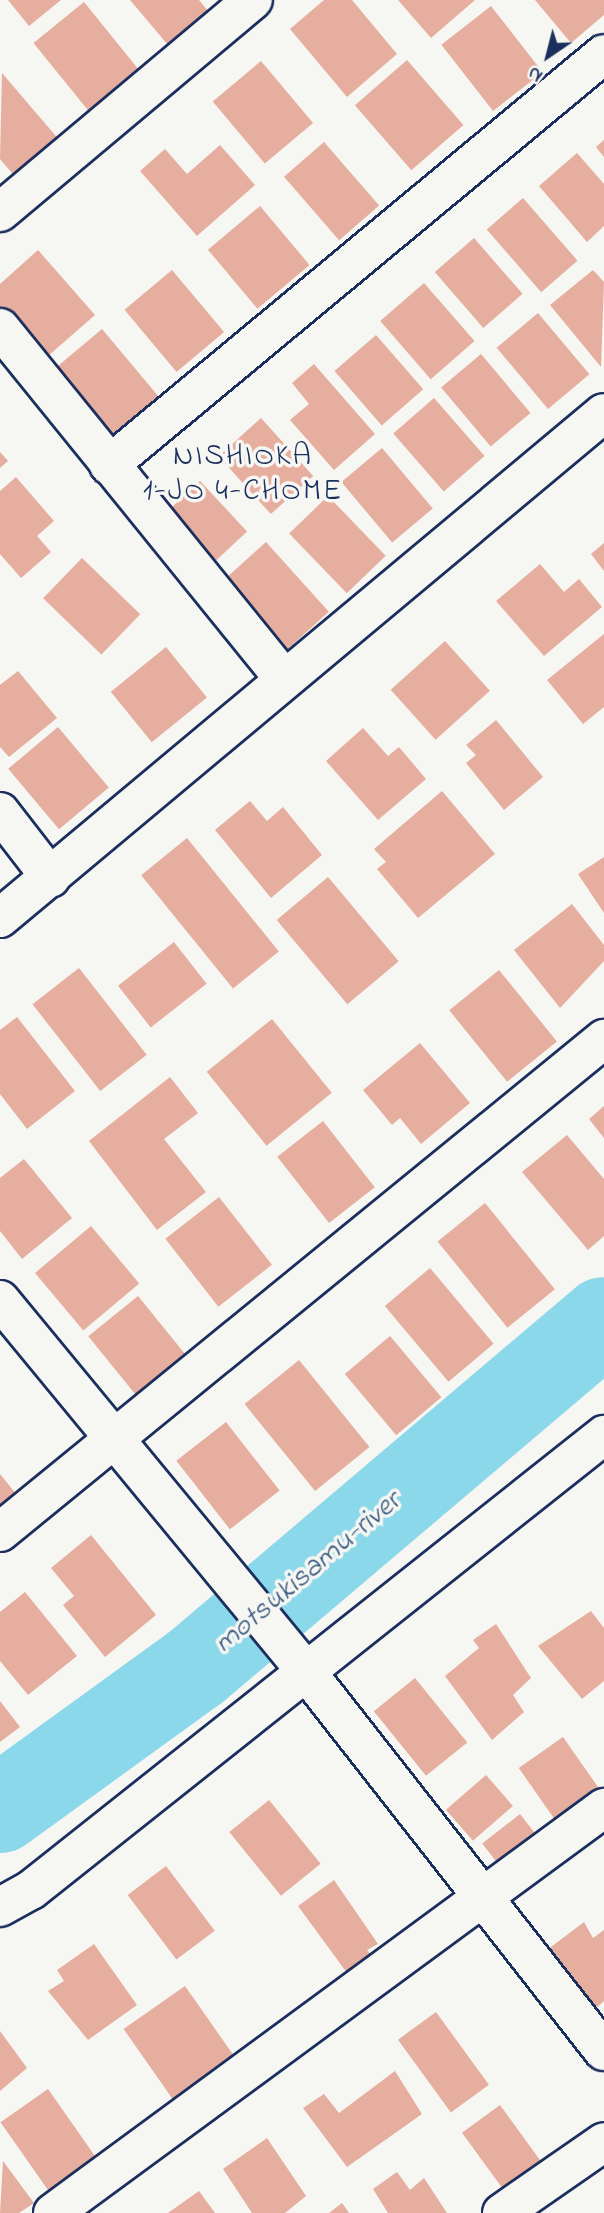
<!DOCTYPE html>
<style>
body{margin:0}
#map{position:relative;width:604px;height:2213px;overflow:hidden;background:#f6f6f2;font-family:"Indie Flower",sans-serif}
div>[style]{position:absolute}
.river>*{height:88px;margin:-44px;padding:0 44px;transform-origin:44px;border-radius:44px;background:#8bd8eb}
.building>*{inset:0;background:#e6ae9f;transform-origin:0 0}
.roads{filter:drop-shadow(2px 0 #1b2f5e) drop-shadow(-2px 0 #1b2f5e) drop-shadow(0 2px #1b2f5e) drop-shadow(0 -2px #1b2f5e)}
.minor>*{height:38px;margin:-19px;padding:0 19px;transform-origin:19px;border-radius:19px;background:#f6f6f2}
span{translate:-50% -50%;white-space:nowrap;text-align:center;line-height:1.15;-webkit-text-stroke:7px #f6f6f2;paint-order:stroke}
.neighbourhood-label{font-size:30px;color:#1b2f5e;letter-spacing:2px}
.water-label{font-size:30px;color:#375981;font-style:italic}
.north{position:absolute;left:513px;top:21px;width:70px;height:70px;-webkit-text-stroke:5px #f6f6f2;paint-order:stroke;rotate:215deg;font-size:19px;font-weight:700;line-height:28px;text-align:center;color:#1b2f5e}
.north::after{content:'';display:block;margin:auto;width:24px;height:32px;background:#1b2f5e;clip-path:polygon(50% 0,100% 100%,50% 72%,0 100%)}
</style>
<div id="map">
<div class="river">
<div style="left:0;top:1809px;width:241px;rotate:-35.9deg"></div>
<div style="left:195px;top:1668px;width:536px;rotate:-40.31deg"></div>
</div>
<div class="building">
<div style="clip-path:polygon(8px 0,61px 0,29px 26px)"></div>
<div style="clip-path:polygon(130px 0,199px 0,209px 12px,168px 45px)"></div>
<div style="clip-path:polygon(324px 0,352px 0,397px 54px,347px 97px,290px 29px)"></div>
<div style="clip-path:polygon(398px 0,475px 0,431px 38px)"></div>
<div style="clip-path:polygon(535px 0,604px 0,604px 15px,571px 43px)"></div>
<div style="left:84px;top:2px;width:97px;height:65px;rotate:51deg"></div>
<div style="left:491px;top:6px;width:84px;height:63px;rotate:52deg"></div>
<div style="left:407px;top:60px;width:86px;height:69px;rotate:49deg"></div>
<div style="left:261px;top:61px;width:81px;height:63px;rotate:50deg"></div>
<div style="clip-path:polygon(2px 73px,61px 142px,17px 179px,0 159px)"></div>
<div style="clip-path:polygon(604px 140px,604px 157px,596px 147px)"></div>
<div style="left:324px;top:142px;width:84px;height:53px;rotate:49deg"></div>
<div style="clip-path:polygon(220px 145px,255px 185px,197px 236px,140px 171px,165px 149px,187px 174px)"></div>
<div style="clip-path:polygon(577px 153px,604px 184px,604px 226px,587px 242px,539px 186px)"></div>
<div style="left:523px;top:198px;width:83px;height:48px;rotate:49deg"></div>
<div style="left:260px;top:206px;width:77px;height:68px;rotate:50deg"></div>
<div style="left:474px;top:238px;width:74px;height:52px;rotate:49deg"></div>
<div style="clip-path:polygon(38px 250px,95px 315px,40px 363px,0 318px,0 284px)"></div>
<div style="left:172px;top:270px;width:81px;height:62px;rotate:50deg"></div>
<div style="clip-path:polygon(593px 270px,604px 282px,601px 367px,550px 305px)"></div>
<div style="left:424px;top:283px;width:77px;height:58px;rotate:49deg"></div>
<div style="left:538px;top:313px;width:80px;height:54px;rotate:50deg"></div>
<div style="left:102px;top:329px;width:88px;height:70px;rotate:50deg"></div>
<div style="left:376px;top:335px;width:72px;height:55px;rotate:49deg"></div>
<div style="left:481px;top:354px;width:77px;height:52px;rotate:50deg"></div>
<div style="clip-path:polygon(314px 364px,375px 434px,334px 470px,290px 420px,309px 404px,292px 383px)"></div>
<div style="left:434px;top:398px;width:77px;height:54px;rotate:49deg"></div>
<div style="left:261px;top:418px;width:78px;height:57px;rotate:48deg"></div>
<div style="left:382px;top:448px;width:79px;height:53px;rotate:50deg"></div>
<div style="clip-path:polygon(0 452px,8px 461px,0 468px)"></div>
<div style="clip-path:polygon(16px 477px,54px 521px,37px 536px,51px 552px,21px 578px,0 554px,0 491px)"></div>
<div style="left:200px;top:481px;width:69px;height:56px;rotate:47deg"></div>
<div style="left:328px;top:496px;width:83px;height:54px;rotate:46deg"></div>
<div style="left:266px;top:542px;width:94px;height:66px;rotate:48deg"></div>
<div style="clip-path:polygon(604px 543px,604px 571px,591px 554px)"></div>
<div style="left:82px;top:558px;width:81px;height:56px;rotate:44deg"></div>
<div style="clip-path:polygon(540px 564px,564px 592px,579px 579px,602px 607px,544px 656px,496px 601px)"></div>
<div style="clip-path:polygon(604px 634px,604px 707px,583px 724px,547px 680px)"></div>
<div style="left:445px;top:641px;width:67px;height:73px;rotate:48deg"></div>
<div style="left:166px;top:647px;width:65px;height:71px;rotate:51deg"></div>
<div style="clip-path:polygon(18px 671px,57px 718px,9px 757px,0 747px,0 685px)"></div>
<div style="clip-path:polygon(496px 720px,543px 777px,504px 810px,466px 763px,476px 755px,466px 745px)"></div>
<div style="left:58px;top:727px;width:79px;height:65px;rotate:50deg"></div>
<div style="clip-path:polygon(363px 728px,388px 756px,399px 747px,426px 779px,378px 820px,326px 761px)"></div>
<div style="clip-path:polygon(442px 791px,495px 854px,418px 918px,377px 869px,386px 862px,374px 849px)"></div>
<div style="clip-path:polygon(250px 801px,267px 821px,283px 807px,322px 855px,271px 898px,215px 830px)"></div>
<div style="left:187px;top:838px;width:146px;height:59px;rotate:51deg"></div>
<div style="clip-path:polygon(604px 857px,604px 913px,578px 874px)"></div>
<div style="left:328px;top:877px;width:110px;height:67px;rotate:50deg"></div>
<div style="clip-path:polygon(572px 904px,604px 945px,604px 961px,560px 1008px,514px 950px)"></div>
<div style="left:174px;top:942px;width:53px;height:71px;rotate:52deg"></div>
<div style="left:79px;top:968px;width:110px;height:59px;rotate:52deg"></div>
<div style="left:499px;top:970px;width:92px;height:64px;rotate:51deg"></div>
<div style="clip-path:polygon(17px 1017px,75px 1091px,27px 1129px,0 1094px,0 1030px)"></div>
<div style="left:272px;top:1019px;width:95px;height:84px;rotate:51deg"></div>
<div style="clip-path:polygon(420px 1043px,470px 1103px,421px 1144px,400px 1118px,392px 1125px,363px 1090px)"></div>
<div style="clip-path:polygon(170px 1077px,198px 1113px,164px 1139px,206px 1192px,157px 1230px,89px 1141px)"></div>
<div style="clip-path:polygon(604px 1106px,604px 1138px,589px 1119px)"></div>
<div style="left:323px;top:1121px;width:84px;height:58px;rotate:52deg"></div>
<div style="clip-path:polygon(567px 1135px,604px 1179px,604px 1236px,588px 1250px,522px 1172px)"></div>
<div style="clip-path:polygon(24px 1159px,72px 1218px,22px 1259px,0 1231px,0 1178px)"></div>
<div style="left:219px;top:1197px;width:86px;height:68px;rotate:52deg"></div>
<div style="left:485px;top:1203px;width:111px;height:61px;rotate:51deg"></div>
<div style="left:91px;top:1226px;width:75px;height:73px;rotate:50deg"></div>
<div style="left:430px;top:1268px;width:99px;height:59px;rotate:50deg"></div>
<div style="left:138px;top:1296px;width:76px;height:64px;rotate:51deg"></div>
<div style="left:390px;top:1336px;width:80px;height:59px;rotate:50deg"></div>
<div style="left:299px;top:1360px;width:112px;height:70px;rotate:51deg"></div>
<div style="left:226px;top:1422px;width:87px;height:63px;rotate:52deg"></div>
<div style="clip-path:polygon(0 1474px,21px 1500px,0 1516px)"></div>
<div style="clip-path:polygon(91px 1535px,156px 1615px,105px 1657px,63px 1605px,74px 1596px,51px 1568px)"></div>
<div style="clip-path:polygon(25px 1592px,77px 1656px,28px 1695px,0 1661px,0 1612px)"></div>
<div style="clip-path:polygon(591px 1611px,604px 1628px,604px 1681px,582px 1699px,538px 1646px)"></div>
<div style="clip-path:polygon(496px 1624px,531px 1678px,513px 1695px,524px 1712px,492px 1740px,445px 1676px,479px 1648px,473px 1640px)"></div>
<div style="left:415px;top:1678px;width:83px;height:53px;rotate:51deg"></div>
<div style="clip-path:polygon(0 1701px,20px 1727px,0 1742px)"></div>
<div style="left:563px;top:1737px;width:71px;height:54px;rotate:55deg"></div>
<div style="left:486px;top:1775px;width:41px;height:53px;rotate:49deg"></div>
<div style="left:269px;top:1800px;width:82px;height:51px;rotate:51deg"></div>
<div style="left:520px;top:1814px;width:37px;height:48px;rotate:52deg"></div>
<div style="left:166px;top:1866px;width:81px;height:48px;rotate:53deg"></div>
<div style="clip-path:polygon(334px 1880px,378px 1944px,367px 1950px,383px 1969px,350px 1977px,298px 1906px)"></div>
<div style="clip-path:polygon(584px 1922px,593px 1938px,604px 1930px,604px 2001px,594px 2010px,547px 1950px)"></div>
<div style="clip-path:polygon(94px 1944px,137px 2005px,88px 2040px,48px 1991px,64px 1981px,57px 1970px)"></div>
<div style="left:185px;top:1986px;width:95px;height:75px;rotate:55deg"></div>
<div style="left:436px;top:2012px;width:90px;height:47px;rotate:54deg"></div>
<div style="clip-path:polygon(0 2031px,27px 2068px,0 2091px)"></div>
<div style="clip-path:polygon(395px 2071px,422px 2114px,347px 2167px,303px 2108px,324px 2094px,339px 2113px)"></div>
<div style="left:48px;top:2089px;width:88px;height:58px;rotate:55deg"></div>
<div style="left:500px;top:2105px;width:80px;height:47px;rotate:54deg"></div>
<div style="clip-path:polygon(267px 2138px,306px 2196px,285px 2213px,252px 2213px,223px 2169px)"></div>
<div style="clip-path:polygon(3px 2161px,34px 2203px,19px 2213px,0 2213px)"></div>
<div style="clip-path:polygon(397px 2172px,410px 2190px,424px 2178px,447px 2213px,388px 2213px,373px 2189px)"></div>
<div style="clip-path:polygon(199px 2191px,215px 2213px,168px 2213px)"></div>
<div style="clip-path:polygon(342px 2203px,349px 2213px,329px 2213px)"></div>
</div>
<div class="roads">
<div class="minor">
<div style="left:0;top:212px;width:330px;rotate:-40deg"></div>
<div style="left:0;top:328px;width:452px;rotate:51deg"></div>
<div style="left:109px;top:465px;width:643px;rotate:-39.7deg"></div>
<div style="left:0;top:812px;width:83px;rotate:52.3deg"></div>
<div style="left:0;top:918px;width:787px;rotate:-39.9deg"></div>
<div style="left:0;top:1300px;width:484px;rotate:50.5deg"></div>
<div style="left:308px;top:1674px;width:479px;rotate:51.9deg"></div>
<div style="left:0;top:1532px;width:780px;rotate:-39.22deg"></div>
<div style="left:0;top:1907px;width:35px;rotate:-29deg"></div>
<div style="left:31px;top:1890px;width:732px;rotate:-38.45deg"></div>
<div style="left:53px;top:2213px;width:684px;rotate:-36.32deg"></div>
<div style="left:502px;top:2213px;width:124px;rotate:-34.8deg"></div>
</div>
</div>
<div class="neighbourhood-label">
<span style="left:243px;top:474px">NISHIOKA<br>1-JO 4-CHOME</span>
</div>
<div class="water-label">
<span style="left:308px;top:1573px;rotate:-40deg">motsukisamu-river</span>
</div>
<div class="north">N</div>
</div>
